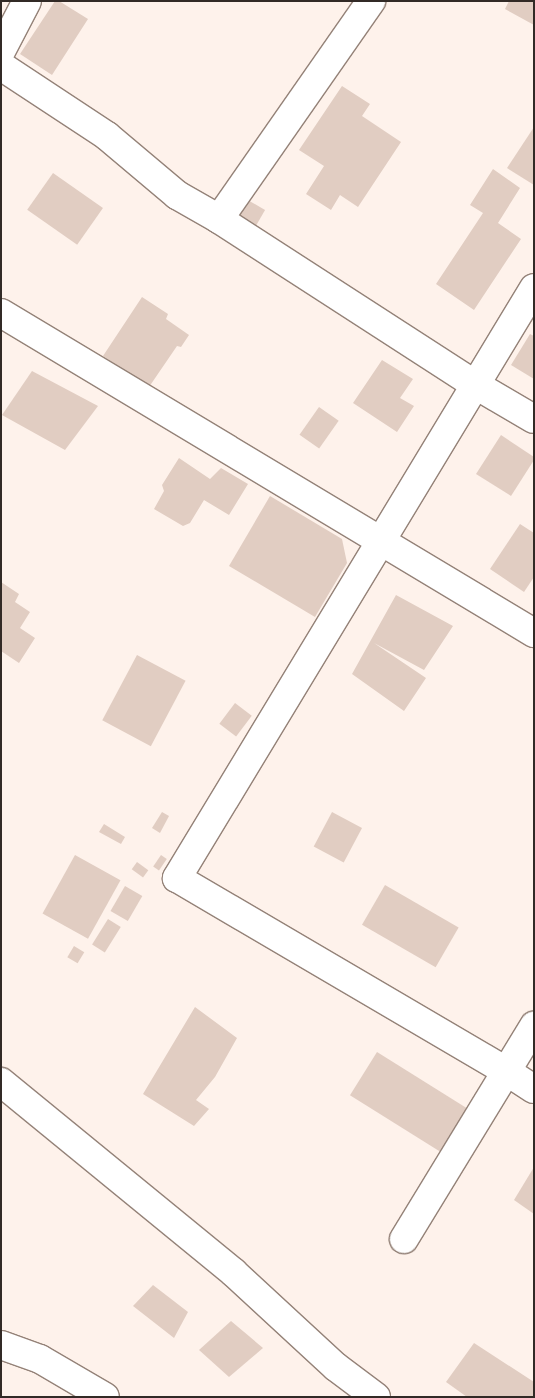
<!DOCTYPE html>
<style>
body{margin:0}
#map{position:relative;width:535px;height:1398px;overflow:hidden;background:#fef2eb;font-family:"Alegreya Sans",sans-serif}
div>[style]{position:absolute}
.building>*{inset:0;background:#e1cdc2;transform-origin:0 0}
.roads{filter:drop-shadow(1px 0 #948278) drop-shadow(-1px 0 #948278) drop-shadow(0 1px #948278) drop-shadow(0 -1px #948278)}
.minor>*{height:28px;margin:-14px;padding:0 14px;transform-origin:14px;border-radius:14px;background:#fff}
span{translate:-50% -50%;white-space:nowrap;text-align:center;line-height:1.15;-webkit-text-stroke:4px #fff;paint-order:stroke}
.frame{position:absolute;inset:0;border:2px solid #322a26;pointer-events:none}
</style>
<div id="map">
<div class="building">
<div style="clip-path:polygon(55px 1px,59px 1px,88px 19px,52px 75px,20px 54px)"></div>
<div style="clip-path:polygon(509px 1px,534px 1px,534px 25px,505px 9px)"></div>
<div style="clip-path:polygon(342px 86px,370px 104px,362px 116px,401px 142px,358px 207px,340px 195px,331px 210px,306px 194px,324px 166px,299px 150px)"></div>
<div style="clip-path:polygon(534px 127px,534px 185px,507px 168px)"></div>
<div style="clip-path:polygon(493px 169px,520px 188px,498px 223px,521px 239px,474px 310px,436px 284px,483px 213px,470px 205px)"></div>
<div style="left:53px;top:173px;width:61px;height:45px;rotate:35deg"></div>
<div style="left:246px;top:199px;width:22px;height:19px;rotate:30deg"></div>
<div style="clip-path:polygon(142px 297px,168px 314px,166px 319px,189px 335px,181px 347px,177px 346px,149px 387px,103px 356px)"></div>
<div style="clip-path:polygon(530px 334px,534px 336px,534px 379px,511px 365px)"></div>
<div style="clip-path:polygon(382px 360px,413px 379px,400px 398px,414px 406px,397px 432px,353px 403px)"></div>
<div style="clip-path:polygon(32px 371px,98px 406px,65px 450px,2px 415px)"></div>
<div style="left:319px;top:407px;width:24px;height:34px;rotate:35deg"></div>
<div style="clip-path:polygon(501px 435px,534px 457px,534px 460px,511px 496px,476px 474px)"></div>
<div style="clip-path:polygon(179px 458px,210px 479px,221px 468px,248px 484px,229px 515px,204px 500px,190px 523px,183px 526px,154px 509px,164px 491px,162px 485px)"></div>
<div style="clip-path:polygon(270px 496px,342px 539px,347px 563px,315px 617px,229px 566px)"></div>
<div style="clip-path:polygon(520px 524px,534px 533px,534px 577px,524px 592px,490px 569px)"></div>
<div style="clip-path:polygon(1px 582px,19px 594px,15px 602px,30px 612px,20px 628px,35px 638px,19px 663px,1px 651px)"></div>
<div style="clip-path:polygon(396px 595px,453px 626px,424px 670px,374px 643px,426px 678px,404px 711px,352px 674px)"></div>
<div style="left:137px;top:655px;width:55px;height:74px;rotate:28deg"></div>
<div style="left:235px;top:703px;width:21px;height:26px;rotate:37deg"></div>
<div style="clip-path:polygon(162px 812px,169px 816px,160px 833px,152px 828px)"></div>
<div style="left:332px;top:812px;width:34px;height:39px;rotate:28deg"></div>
<div style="clip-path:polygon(104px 824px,125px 837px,121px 844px,99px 832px)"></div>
<div style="left:75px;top:855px;width:52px;height:67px;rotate:29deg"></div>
<div style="left:161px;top:855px;width:7px;height:14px;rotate:34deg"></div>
<div style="left:137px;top:862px;width:14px;height:9px;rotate:36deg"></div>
<div style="left:385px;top:885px;width:85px;height:46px;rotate:30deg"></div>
<div style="left:125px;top:886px;width:20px;height:29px;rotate:30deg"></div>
<div style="left:108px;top:919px;width:15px;height:30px;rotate:32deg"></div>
<div style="left:74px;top:946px;width:12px;height:13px;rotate:31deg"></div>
<div style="clip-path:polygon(195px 1007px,237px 1038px,215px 1077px,196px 1100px,209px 1109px,194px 1126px,143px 1094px)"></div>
<div style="left:377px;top:1052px;width:107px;height:51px;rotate:32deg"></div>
<div style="clip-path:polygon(534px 1167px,534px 1214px,514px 1200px)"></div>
<div style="clip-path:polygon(153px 1285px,188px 1312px,174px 1338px,133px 1306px)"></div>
<div style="clip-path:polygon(231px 1321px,263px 1348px,229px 1377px,199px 1350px)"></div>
<div style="clip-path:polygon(474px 1343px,534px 1382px,534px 1397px,467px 1397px,446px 1382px)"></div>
</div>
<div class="roads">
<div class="minor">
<div style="left:1px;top:51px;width:56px;rotate:-62.5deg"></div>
<div style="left:1px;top:66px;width:127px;rotate:33.4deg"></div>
<div style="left:107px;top:136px;width:92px;rotate:40.1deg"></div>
<div style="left:177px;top:195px;width:48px;rotate:29.7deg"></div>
<div style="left:219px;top:219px;width:304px;rotate:32.9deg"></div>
<div style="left:474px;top:384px;width:69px;rotate:30.3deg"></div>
<div style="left:219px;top:219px;width:266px;rotate:-55.1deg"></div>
<div style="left:534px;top:288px;width:690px;rotate:121.18deg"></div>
<div style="left:177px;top:878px;width:381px;rotate:30.4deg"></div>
<div style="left:506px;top:1071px;width:33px;rotate:33deg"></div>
<div style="left:1px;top:313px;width:622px;rotate:30.98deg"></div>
<div style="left:1px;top:1082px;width:300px;rotate:39.3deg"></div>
<div style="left:233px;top:1272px;width:140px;rotate:42.7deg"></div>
<div style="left:336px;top:1367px;width:50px;rotate:36.9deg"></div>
<div style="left:404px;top:1239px;width:250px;rotate:-58.6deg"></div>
<div style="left:1px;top:1345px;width:41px;rotate:19.7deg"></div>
<div style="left:40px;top:1359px;width:75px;rotate:30.3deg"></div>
</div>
</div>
<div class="frame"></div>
</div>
